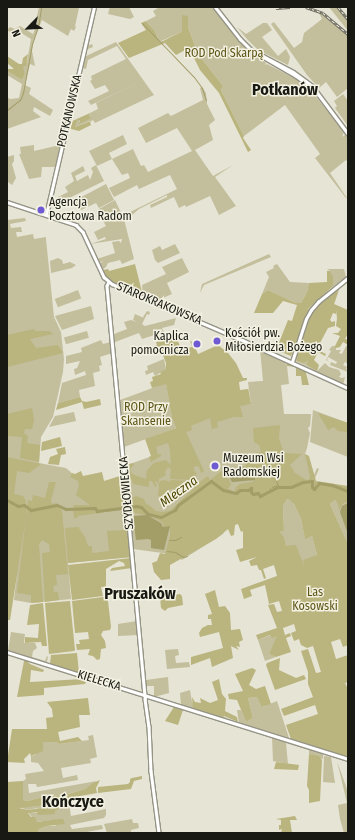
<!DOCTYPE html>
<meta charset="utf-8">
<style>
body{margin:0}
#map{position:relative;width:355px;height:840px;overflow:hidden;background:#e6e4d5;font-family:"Fira Sans Condensed",sans-serif}
div>[style]{position:absolute}
.green>*{inset:0;background:#c3be9c;transform-origin:0 0}
.forest>*{inset:0;background:#bab47e}
.water>*{inset:0;background:#a39d68}
.stream>*{height:1px;margin:-0.5px;padding:0 0.5px;transform-origin:0.5px;border-radius:0.5px;background:#a39d68}
.river>*{height:3px;margin:-1.5px;padding:0 1.5px;transform-origin:1.5px;border-radius:1.5px;background:#a39d68}
.roads{filter:drop-shadow(1px 0 #959486) drop-shadow(-1px 0 #959486) drop-shadow(0 1px #959486) drop-shadow(0 -1px #959486)}
.secondary>*{height:2.5px;margin:-1.25px;padding:0 1.25px;transform-origin:1.25px;border-radius:1.25px;background:#fff}
.primary>*{height:3px;margin:-1.5px;padding:0 1.5px;transform-origin:1.5px;border-radius:1.5px;background:#fff}
.rail>*{height:2.5px;margin-top:-1.25px;transform-origin:0;background:repeating-linear-gradient(90deg,#f3f1e2 0 3px,#6c6b61 0 6px);box-sizing:border-box;border-block:1px solid #6c6b61}
.dots>*{width:11px;height:11px;translate:-50% -50%;box-sizing:border-box;border:2px solid #f3f1e2;border-radius:50%}
span{translate:-50% -50%;white-space:nowrap;text-align:center;line-height:1.15;-webkit-text-stroke:3px #f3f1e2;paint-order:stroke}
.park-label{font-size:12px;color:#5d5516}
.street-label{font-size:12px;color:#191913}
.poi-label{font-size:12px;color:#191913}
.left{translate:0 -50%;text-align:left}
.right{translate:-100% -50%;text-align:right}
.water-label{font-size:13px;color:#4e4600;font-style:italic}
.district-label{font-size:16px;color:#191913;font-weight:700}
.frame{position:absolute;inset:0;border:8px solid #191913;pointer-events:none}
.north{position:absolute;left:8px;top:8px;width:40px;height:40px;-webkit-text-stroke:3px #f3f1e2;paint-order:stroke;rotate:246deg;font-size:11px;font-weight:700;line-height:16px;text-align:center;color:#191913}
.north::after{content:'';display:block;margin:auto;width:14px;height:18px;background:#191913;clip-path:polygon(50% 0,100% 100%,50% 72%,0 100%)}
</style>
<div id="map">
<div class="green">
<div style="clip-path:polygon(39px 7px,78px 7px,79px 8px,75px 26px,76px 27px,74px 31px,71px 29px,68px 36px,42px 20px,33px 41px,32px 51px,35px 66px,30px 64px,25px 85px,31px 88px,29px 94px,53px 110px,50px 116px,34px 107px,33px 111px,41px 117px,7px 129px,7px 97px,10px 99px,19px 98px,22px 84px,7px 75px,7px 71px,22px 80px,25px 74px,22px 65px,27px 62px,31px 39px,18px 31px,13px 34px,7px 30px,10px 27px,15px 29px,20px 26px,33px 34px,37px 24px,37px 16px)"></div>
<div style="clip-path:polygon(110px 7px,129px 7px,134px 17px,130px 19px,108px 14px)"></div>
<div style="clip-path:polygon(160px 7px,212px 7px,242px 44px,266px 63px,265px 65px,267px 64px,296px 79px,313px 93px,344px 132px,342px 137px,345px 135px,348px 138px,348px 162px,346px 160px,330px 173px,347px 198px,346px 198px,315px 158px,320px 154px,285px 105px,244px 136px,221px 90px,223px 86px,198px 54px,188px 27px,182px 15px,182px 29px,181px 32px,159px 42px,155px 31px,146px 21px,156px 16px,153px 11px)"></div>
<div style="clip-path:polygon(329px 7px,338px 7px,348px 20px,348px 31px)"></div>
<div style="clip-path:polygon(318px 11px,348px 35px,348px 88px,337px 97px,326px 82px,319px 88px,307px 75px,271px 24px,274px 22px,294px 48px,302px 42px,304px 33px,322px 19px)"></div>
<div style="clip-path:polygon(263px 23px,267px 23px,272px 30px,262px 37px,278px 56px,286px 49px,290px 57px,288px 65px,258px 50px,247px 39px,237px 27px,246px 34px)"></div>
<div style="clip-path:polygon(116px 42px,154px 95px,95px 123px,93px 120px,75px 127px,78px 120px,80px 120px,79px 123px,89px 116px,90px 113px,98px 109px,96px 103px,142px 81px,91px 105px,88px 101px,109px 91px,105px 85px,95px 89px,90px 81px,92px 80px,91px 76px,126px 59px,117px 46px,88px 60px,86px 69px,82px 68px,80px 79px,79px 78px,85px 47px,92px 44px,93px 47px,85px 50px,84px 57px)"></div>
<div style="clip-path:polygon(202px 87px,206px 93px,207px 104px,215px 120px,209px 125px,213px 140px,195px 150px,213px 176px,233px 165px,215px 177px,236px 206px,219px 215px,210px 196px,186px 207px,185px 205px,179px 208px,174px 197px,151px 208px,150px 205px,167px 197px,167px 195px,139px 209px,132px 215px,130px 212px,177px 189px,170px 175px,139px 189px,137px 185px,114px 197px,109px 188px,130px 178px,128px 173px,122px 175px,112px 159px,97px 166px,89px 151px,123px 135px,127px 144px,109px 153px,112px 159px,133px 149px,141px 166px,144px 165px,148px 172px,192px 151px,177px 128px,146px 143px,138px 128px,168px 113px,171px 116px,203px 100px,200px 88px)"></div>
<div style="clip-path:polygon(343px 94px,348px 101px,348px 126px,335px 108px,337px 106px,334px 101px)"></div>
<div style="clip-path:polygon(34px 145px,34px 151px,60px 145px,55px 167px,42px 167px,41px 177px,29px 179px,19px 154px,21px 154px,20px 147px)"></div>
<div style="clip-path:polygon(14px 155px,14px 161px,12px 164px,16px 178px,12px 185px,8px 182px,7px 184px,7px 157px)"></div>
<div style="clip-path:polygon(96px 165px,104px 181px,61px 202px,58px 197px,68px 192px,65px 187px,74px 181px,71px 173px,83px 166px,85px 171px,75px 176px,77px 181px,88px 175px,90px 180px,93px 172px,91px 168px)"></div>
<div style="clip-path:polygon(106px 184px,114px 200px,99px 208px,96px 203px,81px 210px,78px 206px,74px 207px,72px 202px)"></div>
<div style="clip-path:polygon(115px 200px,124px 219px,134px 259px,122px 264px,120px 260px,108px 263px,106px 267px,103px 269px,100px 263px,104px 261px,100px 262px,97px 259px,115px 253px,112px 242px,119px 241px,121px 243px,122px 239px,90px 244px,106px 239px,105px 237px,98px 240px,94px 232px,106px 226px,97px 210px)"></div>
<div style="clip-path:polygon(25px 218px,26px 221px,10px 224px,11px 228px,21px 227px,22px 232px,16px 232px,17px 237px,33px 234px,34px 239px,46px 237px,46px 239px,54px 317px,61px 332px,64px 359px,63px 372px,53px 417px,41px 437px,39px 463px,66px 468px,83px 483px,123px 492px,127px 506px,129px 506px,128px 495px,131px 493px,128px 492px,125px 461px,127px 465px,158px 454px,155px 447px,178px 432px,233px 406px,251px 404px,248px 382px,263px 381px,260px 349px,285px 359px,284px 361px,287px 366px,289px 384px,281px 385px,284px 414px,311px 414px,310px 426px,308px 428px,310px 433px,307px 448px,305px 454px,308px 456px,314px 475px,317px 468px,319px 469px,315px 478px,290px 497px,235px 503px,223px 534px,182px 560px,177px 555px,133px 549px,133px 557px,68px 563px,71px 599px,31px 603px,14px 600px,17px 573px,7px 572px,7px 220px)"></div>
<div style="clip-path:polygon(175px 244px,180px 253px,158px 263px,155px 260px,152px 250px,160px 246px,162px 250px)"></div>
<div style="clip-path:polygon(269px 254px,271px 257px,204px 285px,200px 293px,202px 284px)"></div>
<div style="clip-path:polygon(58px 258px,62px 260px,63px 264px,70px 262px,76px 265px,72px 268px,51px 273px,50px 261px)"></div>
<div style="clip-path:polygon(182px 258px,189px 272px,167px 283px,172px 294px,156px 301px,143px 295px,142px 285px,166px 274px,162px 267px)"></div>
<div style="clip-path:polygon(277px 264px,290px 282px,309px 283px,307px 292px,301px 303px,296px 303px,268px 290px,262px 294px,269px 277px,266px 272px,274px 268px,273px 266px)"></div>
<div style="clip-path:polygon(327px 269px,344px 269px,346px 277px,347px 278px,333px 289px,344px 278px,330px 289px,333px 286px,330px 271px)"></div>
<div style="clip-path:polygon(339px 287px,339px 290px,334px 304px,306px 365px,299px 362px,340px 382px,317px 371px,325px 363px,329px 367px,339px 370px,341px 374px,339px 377px,342px 378px,345px 377px,343px 385px,294px 360px,305px 324px,311px 312px,320px 302px)"></div>
<div style="left:78px;top:290px;width:9px;height:25px;rotate:69deg"></div>
<div style="clip-path:polygon(91px 306px,94px 319px,62px 330px,55px 316px)"></div>
<div style="clip-path:polygon(147px 311px,150px 312px,149px 315px,147px 314px,142px 324px,145px 326px,176px 318px,174px 325px,162px 328px,164px 332px,142px 339px,139px 333px,115px 342px,114px 334px,127px 329px,124px 322px,131px 320px,137px 322px,133px 320px,135px 314px,144px 318px,143px 317px)"></div>
<div style="left:87px;top:331px;width:7px;height:24px;rotate:74deg"></div>
<div style="clip-path:polygon(101px 340px,103px 344px,111px 342px,112px 353px,100px 357px,102px 365px,99px 366px,100px 371px,93px 373px,95px 386px,79px 390px,80px 397px,58px 403px,62px 383px,86px 375px,85px 371px,75px 375px,74px 369px,77px 368px,80px 361px,66px 364px,66px 356px,82px 352px,81px 348px)"></div>
<div style="clip-path:polygon(333px 346px,336px 348px,336px 350px,341px 350px,339px 353px,342px 354px,346px 346px,348px 347px,348px 364px,345px 362px,343px 365px,347px 367px,346px 369px,348px 372px,330px 365px,331px 362px,336px 364px,337px 362px,328px 357px,327px 360px,330px 362px,326px 360px,331px 351px,329px 350px,331px 347px)"></div>
<div style="clip-path:polygon(164px 359px,166px 369px,155px 376px,153px 372px,146px 375px,145px 371px,148px 370px,147px 366px)"></div>
<div style="clip-path:polygon(166px 383px,172px 418px,176px 428px,124px 447px,120px 400px)"></div>
<div style="clip-path:polygon(313px 410px,348px 423px,348px 457px,310px 442px)"></div>
<div style="clip-path:polygon(74px 412px,76px 421px,49px 427px,55px 416px)"></div>
<div style="clip-path:polygon(287px 499px,291px 500px,294px 504px,301px 519px,305px 538px,312px 536px,317px 555px,305px 569px,296px 546px,286px 546px,280px 532px,284px 529px,283px 506px)"></div>
<div style="clip-path:polygon(335px 500px,342px 505px,348px 501px,348px 544px,330px 504px)"></div>
<div style="clip-path:polygon(137px 621px,138px 635px,118px 636px,118px 624px)"></div>
<div style="clip-path:polygon(11px 632px,25px 634px,24px 643px,35px 643px,37px 648px,33px 651px,32px 657px,45px 661px,47px 656px,48px 657px,47px 661px,45px 663px,8px 651px)"></div>
<div style="clip-path:polygon(271px 635px,277px 636px,277px 638px,269px 654px,276px 657px,265px 661px,258px 640px)"></div>
<div style="clip-path:polygon(178px 649px,179px 655px,175px 656px,176px 663px,189px 662px,190px 667px,167px 669px,165px 650px)"></div>
<div style="clip-path:polygon(168px 677px,169px 693px,154px 697px,154px 686px,146px 686px,146px 680px)"></div>
<div style="clip-path:polygon(190px 690px,192px 702px,237px 723px,181px 705px,180px 693px)"></div>
<div style="clip-path:polygon(257px 697px,263px 707px,277px 701px,289px 738px,239px 723px,237px 710px,241px 710px,246px 722px,253px 718px,248px 698px)"></div>
<div style="clip-path:polygon(93px 735px,97px 757px,90px 759px,91px 763px,61px 768px,63px 778px,77px 775px,78px 780px,37px 787px,36px 784px,28px 784px,29px 793px,97px 781px,85px 789px,65px 795px,46px 796px,28px 801px,23px 800px,23px 781px,26px 779px,25px 774px,44px 771px,38px 763px,31px 762px,31px 756px,35px 755px,43px 742px,56px 742px,59px 744px,89px 740px,88px 736px)"></div>
<div style="clip-path:polygon(272px 737px,320px 752px,323px 754px,323px 759px,309px 754px,309px 750px,286px 743px,288px 764px,273px 761px)"></div>
<div style="clip-path:polygon(324px 756px,331px 757px,335px 783px,323px 782px)"></div>
<div style="clip-path:polygon(337px 761px,348px 792px,348px 833px,344px 833px,340px 819px,338px 805px,347px 803px)"></div>
<div style="clip-path:polygon(68px 798px,71px 816px,106px 809px,106px 815px,104px 818px,70px 825px,72px 829px,102px 825px,103px 829px,81px 833px,38px 833px,39px 829px,47px 826px,55px 826px,63px 819px,36px 822px,28px 812px,55px 814px,55px 811px,37px 808px,28px 810px,19px 807px,39px 806px)"></div>
<div style="clip-path:polygon(132px 819px,133px 823px,138px 823px,139px 828px,131px 830px,131px 833px,107px 833px,104px 824px)"></div>
</div>
<div class="forest">
<div style="clip-path:polygon(182px 15px,188px 16px,188px 27px,198px 54px,223px 86px,221px 90px,244px 136px,243px 138px,251px 150px,248px 152px,219px 93px,200px 70px,189px 48px,176px 55px,165px 43px,129px 58px,118px 43px,146px 30px,141px 23px,146px 21px,155px 31px,159px 42px,163px 41px,181px 32px,182px 29px)"></div>
<div style="clip-path:polygon(28px 54px,26px 66px,23px 66px,25px 74px,22px 80px,7px 71px,7px 69px,14px 69px,7px 63px,7px 56px,19px 64px,22px 64px,23px 58px)"></div>
<div style="clip-path:polygon(90px 113px,89px 116px,91px 118px,79px 124px,80px 120px,78px 120px,75px 127px,94px 120px,90px 122px,91px 125px,79px 131px,67px 128px,68px 123px)"></div>
<div style="clip-path:polygon(135px 264px,142px 292px,141px 295px,112px 282px,106px 277px,103px 270px,108px 269px,109px 271px)"></div>
<div style="clip-path:polygon(327px 271px,330px 271px,333px 277px,333px 286px,308px 309px,310px 310px,291px 356px,276px 350px,288px 320px,292px 321px,297px 305px,283px 301px,273px 313px,254px 313px,262px 294px,268px 290px,296px 303px,301px 303px,307px 292px,309px 283px,327px 282px)"></div>
<div style="clip-path:polygon(336px 290px,338px 292px,334px 304px,348px 310px,348px 333px,345px 339px,348px 340px,348px 345px,343px 342px,340px 347px,336px 348px,333px 346px,335px 346px,340px 336px,332px 333px,338px 333px,341px 329px,336px 326px,337px 318px,336px 310px,336px 314px,333px 313px,330px 320px,332px 322px,335px 321px,335px 326px,328px 328px,320px 343px,318px 350px,326px 354px,325px 356px,318px 352px,314px 360px,319px 365px,317px 371px,306px 365px,308px 360px,304px 363px,297px 361px,298px 351px,309px 317px,318px 305px)"></div>
<div style="clip-path:polygon(34px 329px,35px 331px,49px 331px,53px 334px,30px 339px,36px 348px,58px 345px,63px 353px,7px 367px,7px 335px)"></div>
<div style="clip-path:polygon(176px 336px,181px 349px,192px 347px,190px 341px,193px 342px,198px 354px,218px 345px,228px 353px,236px 363px,243px 378px,247px 378px,247px 380px,239px 382px,240px 390px,248px 389px,248px 387px,251px 404px,240px 406px,243px 417px,234px 417px,217px 422px,218px 427px,212px 429px,210px 418px,191px 426px,192px 430px,186px 432px,204px 471px,201px 473px,199px 467px,196px 466px,194px 467px,194px 471px,197px 473px,195px 474px,197px 476px,192px 480px,170px 479px,171px 469px,168px 467px,165px 472px,166px 475px,159px 479px,159px 484px,160px 481px,165px 480px,170px 482px,170px 480px,191px 481px,180px 490px,177px 488px,167px 490px,166px 496px,158px 496px,159px 486px,157px 481px,155px 483px,157px 486px,155px 487px,152px 481px,149px 481px,149px 487px,133px 484px,132px 480px,128px 480px,127px 465px,133px 463px,134px 465px,130px 469px,132px 474px,146px 479px,147px 470px,154px 463px,166px 460px,171px 465px,170px 450px,168px 443px,156px 447px,158px 454px,161px 454px,161px 456px,151px 462px,149px 457px,151px 456px,145px 439px,176px 428px,172px 418px,166px 384px,152px 388px,150px 382px,153px 381px,152px 377px,161px 374px,160px 372px,166px 369px,166px 363px,161px 350px,152px 354px,150px 348px,157px 345px,156px 342px)"></div>
<div style="clip-path:polygon(285px 360px,305px 369px,309px 385px,302px 385px,301px 376px,296px 376px,296px 367px,287px 366px)"></div>
<div style="clip-path:polygon(80px 397px,82px 401px,86px 402px,100px 399px,101px 405px,84px 409px,82px 402px,56px 410px,58px 403px)"></div>
<div style="clip-path:polygon(32px 408px,34px 420px,32px 429px,25px 429px,24px 433px,28px 436px,27px 443px,40px 445px,39px 462px,20px 458px,22px 437px,7px 436px,7px 414px)"></div>
<div style="clip-path:polygon(318px 413px,348px 423px,348px 432px,338px 431px,334px 427px,328px 430px)"></div>
<div style="clip-path:polygon(280px 425px,279px 439px,283px 450px,281px 453px,246px 458px,245px 454px,261px 452px,259px 445px,254px 442px,253px 428px)"></div>
<div style="clip-path:polygon(60px 437px,62px 446px,41px 451px,42px 442px)"></div>
<div style="clip-path:polygon(65px 447px,66px 454px,61px 455px,59px 465px,48px 464px,50px 457px,58px 454px,56px 449px)"></div>
<div style="clip-path:polygon(evenodd,284px 453px,302px 454px,290px 465px,295px 473px,308px 481px,310px 477px,305px 454px,309px 456px,316px 481px,348px 486px,348px 501px,342px 505px,339px 510px,338px 504px,335px 500px,330px 504px,348px 544px,348px 645px,343px 647px,340px 639px,331px 642px,336px 659px,348px 655px,348px 682px,345px 683px,348px 689px,348px 757px,291px 739px,286px 725px,318px 714px,315px 705px,284px 716px,281px 709px,313px 697px,308px 684px,308px 672px,301px 651px,308px 649px,316px 673px,321px 672px,313px 646px,307px 648px,301px 645px,299px 639px,294px 641px,291px 633px,296px 631px,294px 624px,283px 628px,285px 635px,290px 633px,291px 636px,286px 638px,291px 652px,276px 657px,269px 654px,277px 636px,272px 638px,270px 635px,258px 640px,256px 635px,277px 628px,268px 605px,274px 604px,277px 612px,282px 611px,279px 601px,269px 604px,265px 585px,250px 590px,252px 596px,244px 599px,241px 589px,277px 576px,274px 565px,263px 569px,266px 578px,264px 579px,261px 570px,259px 570px,257px 565px,251px 566px,249px 561px,257px 557px,240px 562px,236px 550px,243px 548px,243px 531px,241px 532px,238px 524px,235px 525px,234px 535px,231px 536px,228px 529px,216px 539px,170px 565px,170px 579px,161px 580px,154px 572px,152px 563px,157px 561px,160px 553px,165px 554px,170px 536px,170px 526px,164px 527px,162px 522px,151px 516px,135px 513px,130px 508px,129px 497px,132px 498px,136px 496px,144px 499px,146px 504px,149px 505px,156px 511px,163px 512px,171px 510px,201px 481px,208px 476px,210px 480px,224px 469px,231px 484px,228px 490px,230px 489px,234px 494px,236px 487px,240px 484px,252px 482px,256px 479px,255px 471px,251px 469px,243px 469px,242px 466px,246px 466px,244px 460px,242px 461px,243px 463px,239px 464px,238px 460px,284px 453px,287px 499px,290px 500px,294px 504px,301px 519px,305px 539px,312px 536px,317px 555px,303px 560px,305px 568px,296px 545px,286px 546px,284px 538px,280px 532px,284px 530px,283px 506px,287px 499px)"></div>
<div style="clip-path:polygon(7px 457px,41px 464px,29px 473px,17px 471px,14px 494px,23px 496px,26px 501px,26px 517px,10px 620px,7px 620px)"></div>
<div style="clip-path:polygon(81px 471px,83px 476px,102px 472px,104px 481px,123px 475px,126px 509px,78px 516px,77px 518px,74px 518px,73px 509px,74px 505px,90px 505px,76px 495px,79px 486px,78px 481px,70px 477px,72px 473px,75px 474px)"></div>
<div style="clip-path:polygon(49px 482px,56px 482px,51px 500px,52px 504px,57px 503px,62px 511px,68px 574px,56px 575px,57px 585px,53px 586px,54px 592px,58px 592px,59px 600px,45px 602px,42px 553px,50px 552px,49px 544px,42px 540px,39px 544px,43px 602px,31px 603px,31px 595px,17px 593px,28px 500px,32px 501px,33px 495px,45px 498px)"></div>
<div style="clip-path:polygon(78px 527px,85px 537px,88px 546px,92px 546px,92px 553px,109px 551px,107px 531px,127px 530px,130px 557px,68px 563px,65px 528px)"></div>
<div style="clip-path:polygon(131px 558px,132px 568px,110px 571px,112px 568px,125px 566px,124px 563px,119px 561px,106px 569px,106px 587px,101px 587px,103px 596px,72px 600px,68px 565px)"></div>
<div style="clip-path:polygon(215px 590px,219px 607px,225px 606px,230px 613px,231px 630px,240px 629px,243px 640px,239px 642px,240px 647px,236px 646px,239px 650px,231px 646px,233px 658px,212px 667px,210px 658px,191px 665px,191px 657px,223px 648px,219px 632px,200px 637px,199px 633px,202px 628px,208px 625px,212px 625px,211px 619px,208px 619px,208px 615px,212px 614px,205px 594px)"></div>
<div style="clip-path:polygon(180px 594px,182px 596px,183px 605px,168px 608px,165px 611px,161px 608px,160px 597px)"></div>
<div style="clip-path:polygon(103px 597px,108px 601px,111px 627px,110px 630px,103px 631px,101px 635px,105px 641px,106px 648px,101px 649px,100px 659px,97px 660px,93px 656px,88px 655px,90px 649px,77px 650px,76px 644px,80px 644px,79px 640px,89px 639px,88px 632px,75px 633px,72px 601px)"></div>
<div style="clip-path:polygon(70px 601px,75px 650px,74px 651px,49px 654px,45px 603px)"></div>
<div style="clip-path:polygon(43px 603px,47px 646px,42px 646px,41px 642px,25px 643px,25px 637px,38px 638px,39px 624px,27px 625px,30px 605px)"></div>
<div style="clip-path:polygon(77px 653px,79px 673px,50px 664px,51px 655px)"></div>
<div style="clip-path:polygon(280px 658px,279px 670px,296px 678px,304px 675px,306px 679px,275px 690px,266px 665px,267px 663px)"></div>
<div style="clip-path:polygon(26px 660px,30px 664px,44px 670px,43px 672px,31px 670px,30px 682px,83px 679px,86px 682px,85px 684px,44px 688px,44px 695px,17px 697px,24px 661px)"></div>
<div style="clip-path:polygon(252px 668px,256px 670px,249px 685px,256px 689px,265px 686px,271px 704px,262px 707px,257px 697px,248px 698px,253px 718px,246px 722px,237px 700px,229px 699px,228px 694px,243px 691px,235px 674px)"></div>
<div style="clip-path:polygon(219px 679px,222px 694px,226px 699px,225px 711px,237px 717px,238px 722px,224px 716px,223px 717px,193px 708px,192px 697px,195px 702px,201px 703px,200px 698px,210px 703px,218px 700px,212px 682px)"></div>
<div style="clip-path:polygon(88px 698px,90px 715px,79px 715px,80px 727px,58px 732px,60px 741px,78px 737px,82px 741px,59px 744px,56px 742px,43px 742px,43px 751px,31px 756px,30px 753px,24px 759px,25px 763px,7px 762px,12px 729px,47px 729px,46px 718px,53px 717px,52px 709px,47px 702px)"></div>
<div style="clip-path:polygon(174px 707px,183px 710px,178px 725px,165px 721px)"></div>
<div style="clip-path:polygon(309px 754px,319px 756px,322px 760px,320px 801px,309px 803px,309px 790px,307px 786px)"></div>
<div style="clip-path:polygon(276px 762px,299px 765px,298px 770px,274px 769px)"></div>
<div style="clip-path:polygon(142px 776px,142px 779px,134px 781px,131px 789px,98px 793px,98px 787px,128px 784px,130px 782px,130px 779px,132px 778px)"></div>
<div style="clip-path:polygon(100px 780px,96px 788px,97px 793px,64px 799px,39px 806px,19px 808px,28px 810px,61px 805px,61px 807px,55px 811px,55px 814px,38px 815px,37px 812px,28px 813px,31px 817px,35px 817px,37px 822px,58px 819px,63px 819px,65px 824px,47px 826px,39px 829px,38px 833px,7px 833px,7px 782px,23px 781px,23px 800px,28px 801px,46px 796px,65px 795px,85px 789px,93px 783px)"></div>
<div style="clip-path:polygon(295px 816px,297px 820px,290px 820px,292px 833px,281px 833px,282px 829px,279px 830px,279px 825px,281px 825px,281px 820px,276px 819px)"></div>
</div>
<div class="water">
<div style="clip-path:polygon(251px 469px,256px 472px,255px 480px,232px 482px,227px 473px,232px 470px)"></div>
<div style="clip-path:polygon(348px 503px,348px 534px,340px 512px,342px 506px)"></div>
<div style="clip-path:polygon(147px 515px,161px 523px,163px 527px,170px 526px,164px 550px,151px 548px,151px 540px,148px 539px,136px 540px,133px 516px)"></div>
</div>
<div class="stream">
<div style="left:142px;top:23px;width:75px;rotate:46.1deg"></div>
<div style="left:194px;top:77px;width:14px;rotate:54deg"></div>
<div style="left:202px;top:88px;width:13px;rotate:72deg"></div>
<div style="left:7px;top:110px;width:16px;rotate:-38deg"></div>
<div style="left:20px;top:100px;width:8px;rotate:-67deg"></div>
<div style="left:23px;top:93px;width:50px;rotate:-79.6deg"></div>
<div style="left:32px;top:44px;width:18px;rotate:-71deg"></div>
<div style="left:38px;top:27px;width:20px;rotate:-81deg"></div>
<div style="left:256px;top:472px;width:9px;rotate:27deg"></div>
<div style="left:269px;top:476px;width:6px;rotate:18deg"></div>
<div style="left:275px;top:478px;width:9px;rotate:69deg"></div>
<div style="left:272px;top:487px;width:5px;rotate:-22deg"></div>
<div style="left:270px;top:490px;width:2px;rotate:-90deg"></div>
<div style="left:169px;top:540px;width:6px"></div>
<div style="left:175px;top:540px;width:7px;rotate:-27deg"></div>
<div style="left:167px;top:551px;width:8px;rotate:7deg"></div>
<div style="left:175px;top:552px;width:9px;rotate:32deg"></div>
<div style="left:183px;top:557px;width:4px;rotate:-14deg"></div>
</div>
<div class="river">
<div style="left:7px;top:500px;width:13px;rotate:29deg"></div>
<div style="left:18px;top:506px;width:6px;rotate:-9deg"></div>
<div style="left:24px;top:505px;width:9px;rotate:36deg"></div>
<div style="left:31px;top:510px;width:26px;rotate:-11deg"></div>
<div style="left:57px;top:505px;width:10px;rotate:24deg"></div>
<div style="left:66px;top:509px;width:29px;rotate:-2deg"></div>
<div style="left:95px;top:508px;width:4px;rotate:56deg"></div>
<div style="left:97px;top:511px;width:39px;rotate:-7deg"></div>
<div style="left:136px;top:506px;width:5px;rotate:11deg"></div>
<div style="left:141px;top:507px;width:10px;rotate:45deg"></div>
<div style="left:148px;top:514px;width:13px;rotate:13deg"></div>
<div style="left:161px;top:517px;width:16px;rotate:-27deg"></div>
<div style="left:175px;top:510px;width:6px;rotate:-59deg"></div>
<div style="left:178px;top:505px;width:41px;rotate:-36deg"></div>
<div style="left:211px;top:481px;width:15px;rotate:37deg"></div>
<div style="left:223px;top:490px;width:13px;rotate:13deg"></div>
<div style="left:236px;top:493px;width:5px;rotate:-37deg"></div>
<div style="left:240px;top:490px;width:8px"></div>
<div style="left:248px;top:490px;width:4px;rotate:-34deg"></div>
<div style="left:251px;top:488px;width:4px;rotate:90deg"></div>
<div style="left:251px;top:492px;width:3px;rotate:45deg"></div>
<div style="left:253px;top:494px;width:5px;rotate:-11deg"></div>
<div style="left:258px;top:493px;width:4px;rotate:56deg"></div>
<div style="left:260px;top:496px;width:20px;rotate:-27deg"></div>
<div style="left:278px;top:487px;width:13px"></div>
<div style="left:291px;top:487px;width:13px;rotate:-23deg"></div>
<div style="left:303px;top:482px;width:9px;rotate:-6deg"></div>
<div style="left:312px;top:481px;width:6px;rotate:90deg"></div>
<div style="left:312px;top:487px;width:3px;rotate:45deg"></div>
<div style="left:314px;top:489px;width:8px;rotate:-50deg"></div>
<div style="left:319px;top:483px;width:13px;rotate:9deg"></div>
<div style="left:332px;top:485px;width:17px;rotate:21deg"></div>
</div>
<div class="roads">
<div class="secondary">
<div style="left:7px;top:202px;width:73px;rotate:18.4deg"></div>
<div style="left:76px;top:225px;width:10px;rotate:45deg"></div>
<div style="left:83px;top:232px;width:50px;rotate:65deg"></div>
<div style="left:104px;top:277px;width:11px;rotate:41deg"></div>
<div style="left:112px;top:284px;width:142px;rotate:23.3deg"></div>
<div style="left:242px;top:340px;width:116px;rotate:24.4deg"></div>
<div style="left:46px;top:215px;width:213px;rotate:-77deg"></div>
<div style="left:109px;top:282px;width:4px;rotate:117deg"></div>
<div style="left:107px;top:286px;width:415px;rotate:84.7deg"></div>
<div style="left:145px;top:699px;width:27px;rotate:82deg"></div>
<div style="left:149px;top:726px;width:45px;rotate:87.5deg"></div>
<div style="left:151px;top:771px;width:63px;rotate:82.6deg"></div>
<div style="left:292px;top:362px;width:45px;rotate:-72deg"></div>
<div style="left:306px;top:319px;width:10px;rotate:-61deg"></div>
<div style="left:311px;top:310px;width:11px;rotate:-49deg"></div>
<div style="left:318px;top:302px;width:38px;rotate:-39deg"></div>
<div style="left:7px;top:652px;width:357px;rotate:17.4deg"></div>
</div>
<div class="primary">
<div style="left:215px;top:7px;width:41px;rotate:52deg"></div>
<div style="left:240px;top:39px;width:16px;rotate:45deg"></div>
<div style="left:251px;top:50px;width:52px;rotate:30deg"></div>
<div style="left:296px;top:76px;width:24px;rotate:36deg"></div>
<div style="left:315px;top:90px;width:55px;rotate:53.1deg"></div>
<div style="left:261px;top:55px;width:36px;rotate:28deg"></div>
<div style="left:293px;top:72px;width:24px;rotate:36deg"></div>
</div>
</div>
<div class="rail">
<div style="left:306px;top:7px;width:18px;rotate:19deg"></div>
<div style="left:323px;top:13px;width:33px;rotate:40deg"></div>
<div style="left:338px;top:7px;width:16px;rotate:50deg"></div>
<div style="left:276px;top:8px;width:14px;rotate:-4deg"></div>
</div>
<div class="dots">
<div style="left:41px;top:210px;background:#6f5ad4"></div>
<div style="left:217px;top:341px;background:#6f5ad4"></div>
<div style="left:197px;top:344px;background:#6f5ad4"></div>
<div style="left:215px;top:466px;background:#6f5ad4"></div>
</div>
<div class="park-label">
<span style="left:224px;top:54px">ROD Pod Skarpą</span>
<span style="left:146px;top:415px">ROD Przy<br>Skansenie</span>
<span style="left:315px;top:600px">Las<br>Kosowski</span>
</div>
<div class="street-label">
<span style="left:70px;top:111px;rotate:-77deg">POTKANOWSKA</span>
<span style="left:159px;top:304px;rotate:23deg">STAROKRAKOWSKA</span>
<span style="left:127px;top:493px;rotate:-95deg">SZYDŁOWIECKA</span>
<span style="left:99px;top:681px;rotate:17deg">KIELECKA</span>
</div>
<div class="poi-label">
<span class="left" style="left:49px;top:210px">Agencja<br>Pocztowa Radom</span>
<span class="left" style="left:225px;top:341px">Kościół pw.<br>Miłosierdzia Bożego</span>
<span class="right" style="left:189px;top:344px">Kaplica<br>pomocnicza</span>
<span class="left" style="left:223px;top:466px">Muzeum Wsi<br>Radomskiej</span>
</div>
<div class="water-label">
<span style="left:179px;top:492px;rotate:-36deg">Mleczna</span>
</div>
<div class="district-label">
<span style="left:285px;top:90px">Potkanów</span>
<span style="left:140px;top:594px">Pruszaków</span>
<span style="left:73px;top:802px">Kończyce</span>
</div>
<div class="frame"></div>
<div class="north">N</div>
</div>
